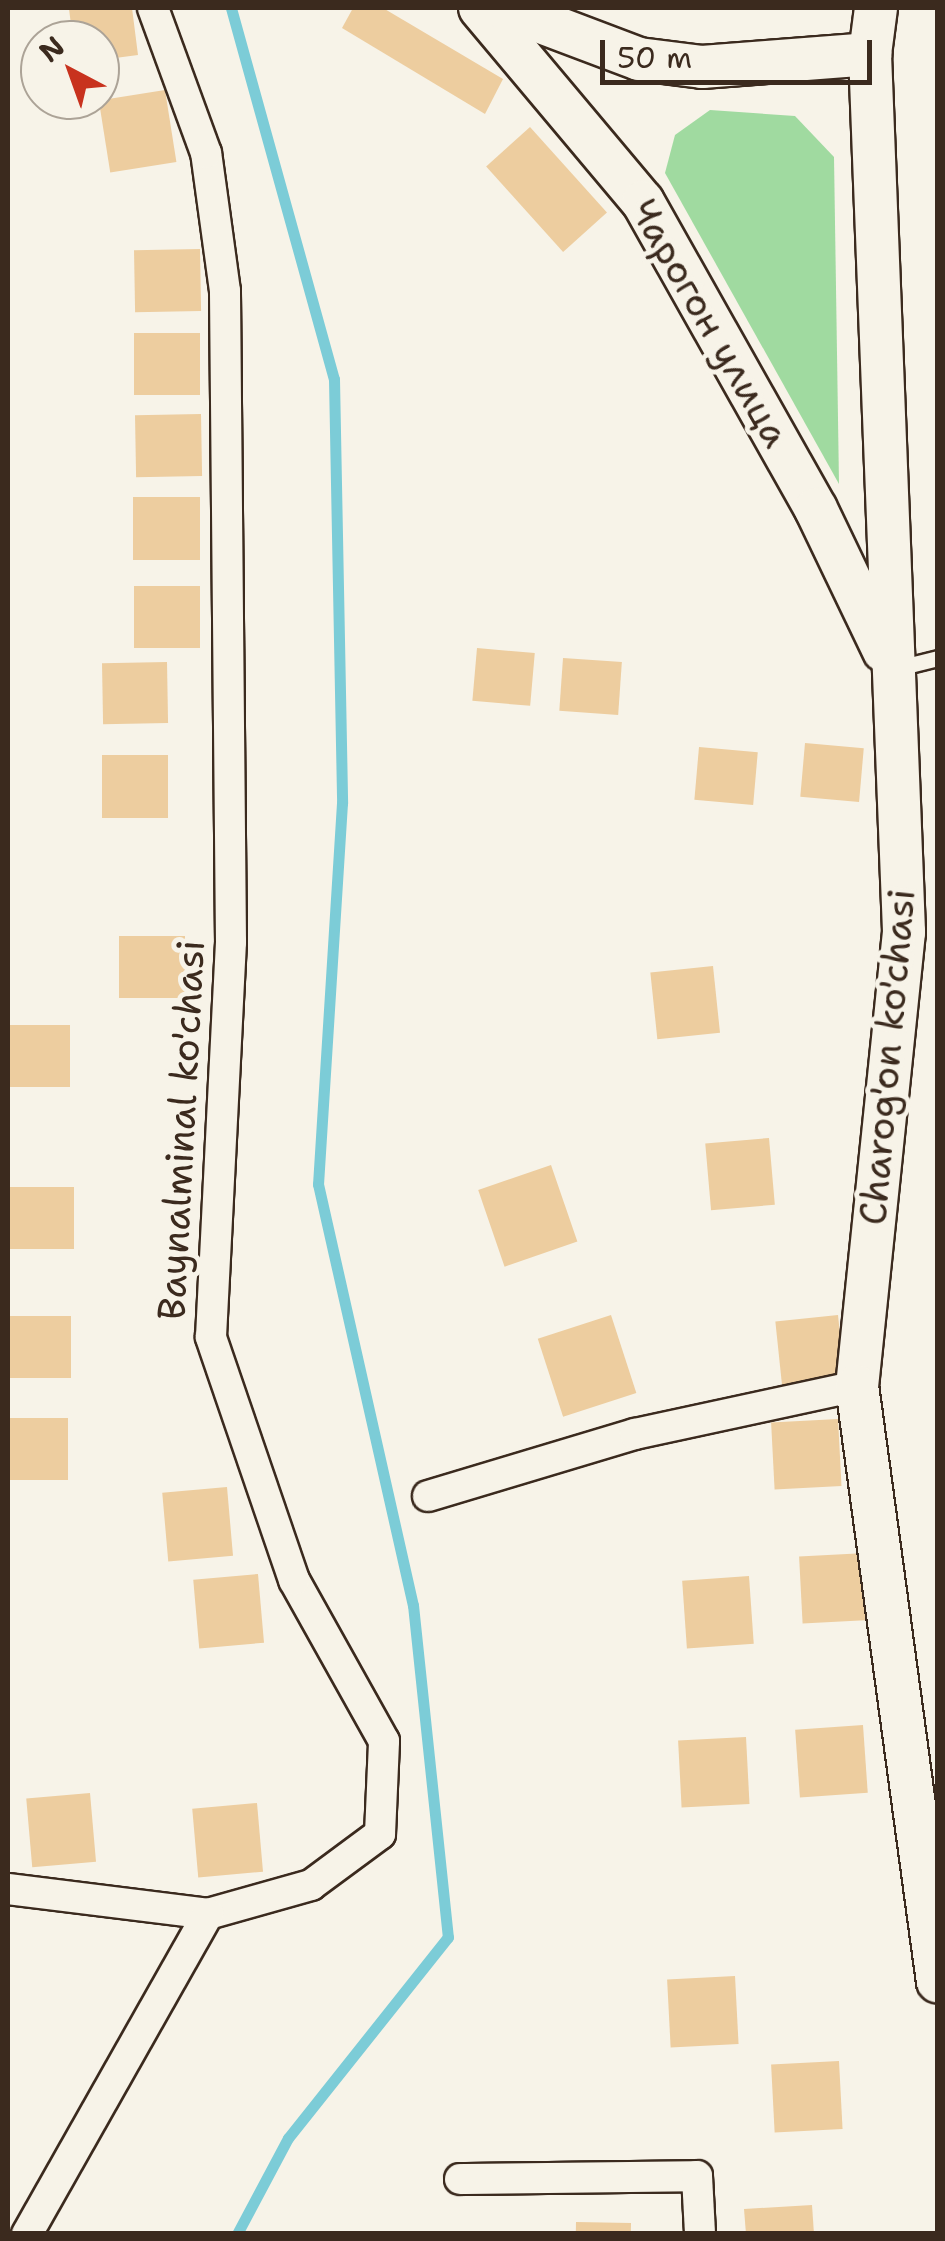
<!DOCTYPE html>
<meta charset="utf-8">
<style>
body{margin:0}
#map{position:relative;width:945px;height:2241px;overflow:hidden;background:#f7f3e8;font-family:"Shantell Sans",sans-serif}
div>[style]{position:absolute}
.green>*{inset:0;background:#a0daa0}
.stream>*{height:11px;margin:-5.5px;padding:0 5.5px;transform-origin:5.5px;border-radius:5.5px;background:#7cccd7}
.building>*{inset:0;background:#edcd9f;transform-origin:0 0}
.roads{filter:drop-shadow(2px 0 #3b2a1e) drop-shadow(-2px 0 #3b2a1e) drop-shadow(0 2px #3b2a1e) drop-shadow(0 -2px #3b2a1e)}
.lane>*{height:15px;margin:-7.5px;padding:0 7.5px;transform-origin:7.5px;border-radius:7.5px;background:#f7f3e8}
.street>*{height:30px;margin:-15px;padding:0 15px;transform-origin:15px;border-radius:15px;background:#f7f3e8}
.secondary>*{height:42px;margin:-21px;padding:0 21px;transform-origin:21px;border-radius:21px;background:#f7f3e8}
span{translate:-50% -50%;white-space:nowrap;text-align:center;line-height:1.15;-webkit-text-stroke:10px #f7f3e8;paint-order:stroke}
.street-label{font-size:38px;color:#3b2a1e}
.frame{position:absolute;inset:0;border:10px solid #3b2a1e;pointer-events:none}
.north{position:absolute;left:20px;top:20px;width:100px;height:100px;box-sizing:border-box;background:#f7f3e8;border:2px solid #aca397;border-radius:50%;rotate:319deg;font-size:28px;font-weight:700;line-height:40px;text-align:center;color:#3b2a1e}
.north::after{content:'';display:block;margin:auto;width:35px;height:45px;background:#c8321e;clip-path:polygon(50% 0,100% 100%,50% 72%,0 100%)}
.scale{position:absolute;left:600px;top:40px;width:272px;height:45px;box-sizing:border-box;border:5px solid #3b2a1e;border-top:0;padding-left:12px;font-size:30px;line-height:35px;white-space:nowrap;color:#3b2a1e;-webkit-text-stroke:8px #f7f3e8;paint-order:stroke}
</style>
<div id="map">
<div class="green">
<div style="clip-path:polygon(710px 110px,795px 116px,834px 157px,839px 484px,665px 173px,675px 135px)"></div>
</div>
<div class="stream">
<div style="left:231px;top:8px;width:385px;rotate:74.5deg"></div>
<div style="left:334px;top:379px;width:424px;rotate:88.9deg"></div>
<div style="left:342px;top:803px;width:382px;rotate:93.6deg"></div>
<div style="left:318px;top:1184px;width:432px;rotate:77.3deg"></div>
<div style="left:413px;top:1605px;width:334px;rotate:84deg"></div>
<div style="left:448px;top:1937px;width:257px;rotate:128.5deg"></div>
<div style="left:288px;top:2138px;width:109px;rotate:118deg"></div>
</div>
<div class="building">
<div style="clip-path:polygon(132px 8px,138px 55px,100px 60px,100px 40px,73px 40px,69px 9px)"></div>
<div style="clip-path:polygon(353px 8px,383px 8px,503px 79px,485px 114px,342px 28px)"></div>
<div style="left:165px;top:90px;width:73px;height:67px;rotate:81deg"></div>
<div style="left:530px;top:127px;width:115px;height:59px;rotate:48deg"></div>
<div style="left:200px;top:249px;width:62px;height:66px;rotate:89deg"></div>
<div style="left:134px;top:333px;width:66px;height:62px"></div>
<div style="left:201px;top:414px;width:62px;height:66px;rotate:89deg"></div>
<div style="left:200px;top:497px;width:63px;height:67px;rotate:90deg"></div>
<div style="left:200px;top:586px;width:62px;height:66px;rotate:90deg"></div>
<div style="left:477px;top:648px;width:58px;height:53px;rotate:5deg"></div>
<div style="left:563px;top:658px;width:59px;height:53px;rotate:4deg"></div>
<div style="left:167px;top:662px;width:61px;height:65px;rotate:89deg"></div>
<div style="left:805px;top:743px;width:59px;height:54px;rotate:5deg"></div>
<div style="left:699px;top:747px;width:59px;height:53px;rotate:5deg"></div>
<div style="left:168px;top:755px;width:63px;height:66px;rotate:90deg"></div>
<div style="left:185px;top:936px;width:62px;height:66px;rotate:90deg"></div>
<div style="left:713px;top:966px;width:67px;height:63px;rotate:84deg"></div>
<div style="left:70px;top:1025px;width:62px;height:62px;rotate:90deg"></div>
<div style="left:769px;top:1138px;width:67px;height:64px;rotate:85deg"></div>
<div style="left:551px;top:1165px;width:81px;height:77px;rotate:71deg"></div>
<div style="left:8px;top:1187px;width:66px;height:62px"></div>
<div style="left:611px;top:1315px;width:82px;height:77px;rotate:72deg"></div>
<div style="left:838px;top:1315px;width:67px;height:63px;rotate:84deg"></div>
<div style="left:71px;top:1316px;width:62px;height:63px;rotate:90deg"></div>
<div style="left:8px;top:1418px;width:60px;height:62px"></div>
<div style="left:838px;top:1419px;width:67px;height:67px;rotate:87deg"></div>
<div style="left:227px;top:1487px;width:69px;height:65px;rotate:85deg"></div>
<div style="left:866px;top:1553px;width:67px;height:67px;rotate:87deg"></div>
<div style="left:258px;top:1574px;width:69px;height:65px;rotate:85deg"></div>
<div style="left:749px;top:1576px;width:68px;height:67px;rotate:86deg"></div>
<div style="left:863px;top:1725px;width:68px;height:68px;rotate:86deg"></div>
<div style="left:746px;top:1737px;width:67px;height:68px;rotate:87deg"></div>
<div style="left:90px;top:1793px;width:69px;height:64px;rotate:85deg"></div>
<div style="left:257px;top:1803px;width:69px;height:65px;rotate:85deg"></div>
<div style="left:735px;top:1976px;width:68px;height:68px;rotate:87deg"></div>
<div style="left:839px;top:2061px;width:68px;height:68px;rotate:87deg"></div>
<div style="clip-path:polygon(812px 2205px,814px 2234px,746px 2234px,744px 2209px)"></div>
<div style="left:576px;top:2222px;width:55px;height:12px;rotate:1deg"></div>
</div>
<div class="roads">
<div class="lane">
<div style="left:898px;top:668px;width:41px;rotate:-14deg"></div>
</div>
<div class="street">
<div style="left:428px;top:1496px;width:216px;rotate:-16.7deg"></div>
<div style="left:635px;top:1434px;width:227px;rotate:-12.2deg"></div>
<div style="left:8px;top:1889px;width:202px;rotate:7.1deg"></div>
<div style="left:208px;top:1914px;width:107px;rotate:-15.7deg"></div>
<div style="left:311px;top:1885px;width:86px;rotate:-36.5deg"></div>
<div style="left:380px;top:1834px;width:93px;rotate:-87.5deg"></div>
<div style="left:384px;top:1741px;width:184px;rotate:-119.2deg"></div>
<div style="left:294px;top:1580px;width:257px;rotate:-108.9deg"></div>
<div style="left:211px;top:1337px;width:396px;rotate:-87.1deg"></div>
<div style="left:231px;top:942px;width:651px;rotate:-90.53deg"></div>
<div style="left:225px;top:291px;width:139px;rotate:-97.8deg"></div>
<div style="left:206px;top:153px;width:154px;rotate:-110.1deg"></div>
<div style="left:460px;top:2179px;width:237px;rotate:-0.7deg"></div>
<div style="left:697px;top:2176px;width:58px;rotate:87deg"></div>
<div style="left:27px;top:2234px;width:368px;rotate:-60.5deg"></div>
</div>
<div class="secondary">
<div style="left:480px;top:8px;width:253px;rotate:50deg"></div>
<div style="left:643px;top:202px;width:352px;rotate:60.6deg"></div>
<div style="left:816px;top:509px;width:157px;rotate:64.4deg"></div>
<div style="left:504px;top:8px;width:144px;rotate:20.7deg"></div>
<div style="left:639px;top:59px;width:64px;rotate:7.2deg"></div>
<div style="left:702px;top:67px;width:169px;rotate:-4.4deg"></div>
<div style="left:876px;top:8px;width:46px;rotate:97.4deg"></div>
<div style="left:870px;top:54px;width:879px;rotate:87.78deg"></div>
<div style="left:904px;top:932px;width:456px;rotate:95.9deg"></div>
<div style="left:857px;top:1386px;width:601px;rotate:82.26deg"></div>
</div>
</div>
<div class="street-label">
<span style="left:710px;top:323px;rotate:60deg">Чарогон улица</span>
<span style="left:887px;top:1057px;rotate:-85deg">Charog'on ko'chasi</span>
<span style="left:181px;top:1130px;rotate:-87deg">Baynalminal ko'chasi</span>
</div>
<div class="frame"></div>
<div class="north">N</div>
<div class="scale">50 m</div>
</div>
